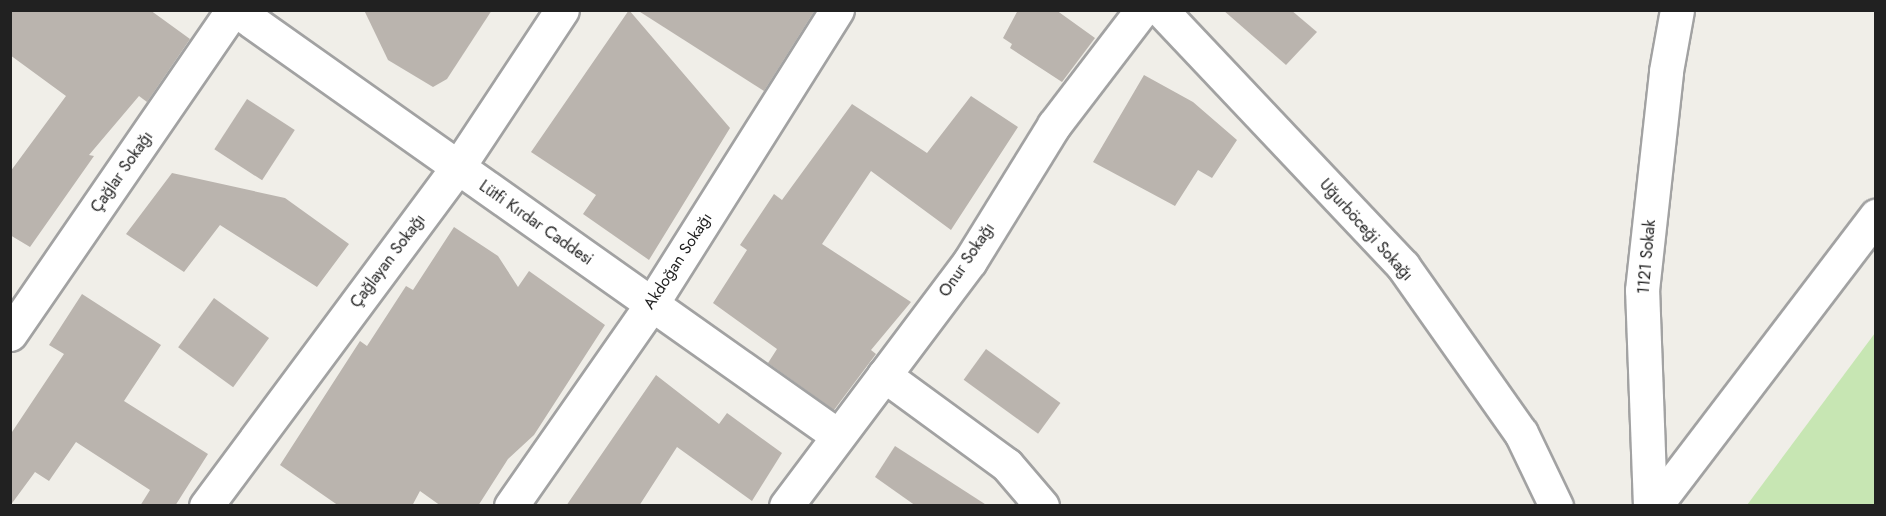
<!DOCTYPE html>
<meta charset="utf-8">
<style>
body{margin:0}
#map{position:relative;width:1886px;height:516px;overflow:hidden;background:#f0eee8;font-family:Jost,sans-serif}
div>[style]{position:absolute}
.grass>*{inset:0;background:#c7e6b3}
.building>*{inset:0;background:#bab4ae;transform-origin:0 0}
.roads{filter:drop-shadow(2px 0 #a2a2a2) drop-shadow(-2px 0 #a2a2a2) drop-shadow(0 2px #a2a2a2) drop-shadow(0 -2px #a2a2a2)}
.minor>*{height:33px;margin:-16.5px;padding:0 16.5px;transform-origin:16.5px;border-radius:16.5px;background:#fff}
span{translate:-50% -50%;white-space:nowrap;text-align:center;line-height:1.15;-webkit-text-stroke:6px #fff;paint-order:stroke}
.street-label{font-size:16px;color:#212121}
.frame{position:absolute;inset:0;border:12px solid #212121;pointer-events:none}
</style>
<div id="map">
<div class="grass">
<div style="clip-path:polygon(1875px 333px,1875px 505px,1747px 505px)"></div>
</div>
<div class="building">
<div style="clip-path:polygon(10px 10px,150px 10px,190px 39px,147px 102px,139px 96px,89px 155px,94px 156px,30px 247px,10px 235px,10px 172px,66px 96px,10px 55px)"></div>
<div style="clip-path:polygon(364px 10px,492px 10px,447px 79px,433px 87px,388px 60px)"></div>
<div style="clip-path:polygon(629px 10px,730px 128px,649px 260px,583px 214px,596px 195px,531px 152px)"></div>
<div style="clip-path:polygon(637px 10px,815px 10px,764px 91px)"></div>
<div style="clip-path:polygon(1018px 10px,1056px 10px,1095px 38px,1062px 82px,1010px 48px,1012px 44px,1003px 38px)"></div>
<div style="clip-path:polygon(1223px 10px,1291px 10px,1317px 32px,1286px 65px)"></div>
<div style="clip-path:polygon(1144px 75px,1193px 102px,1237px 140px,1212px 178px,1198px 170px,1175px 206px,1093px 162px)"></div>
<div style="clip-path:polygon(971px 96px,1018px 127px,951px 230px,871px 171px,822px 244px,911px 302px,871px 350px,876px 354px,834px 410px,768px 363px,777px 349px,713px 303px,747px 250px,740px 245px,774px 194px,782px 200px,852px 104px,927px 153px)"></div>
<div style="left:247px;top:99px;width:57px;height:60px;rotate:33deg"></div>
<div style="clip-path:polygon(172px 173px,285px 198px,349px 244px,317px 287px,220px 225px,184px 272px,126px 234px)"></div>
<div style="clip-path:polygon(454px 227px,498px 256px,518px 287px,529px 271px,605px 325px,534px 435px,508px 459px,478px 506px,441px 506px,420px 491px,412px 506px,339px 506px,280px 465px,360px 341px,367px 346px,406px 286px,413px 290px)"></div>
<div style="clip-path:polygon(82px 294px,161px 345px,124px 401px,208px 454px,175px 506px,140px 506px,150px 490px,76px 442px,49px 481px,35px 472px,10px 506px,10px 435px,64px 354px,49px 345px)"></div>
<div style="left:214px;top:298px;width:68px;height:61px;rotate:36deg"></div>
<div style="left:986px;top:349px;width:92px;height:38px;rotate:36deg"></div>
<div style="clip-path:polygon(656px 375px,719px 424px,727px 413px,782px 453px,752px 501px,677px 447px,639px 506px,566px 506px)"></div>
<div style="clip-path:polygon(895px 446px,988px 506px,916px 506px,875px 477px)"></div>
</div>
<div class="roads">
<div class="minor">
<div style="left:236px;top:10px;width:736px;rotate:35.27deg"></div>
<div style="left:1161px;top:10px;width:352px;rotate:46.6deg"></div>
<div style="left:1403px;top:266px;width:204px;rotate:54.8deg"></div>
<div style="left:1521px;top:433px;width:81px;rotate:64.4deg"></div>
<div style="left:10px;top:334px;width:393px;rotate:-55.5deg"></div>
<div style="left:884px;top:375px;width:152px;rotate:36.2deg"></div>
<div style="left:1007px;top:465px;width:54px;rotate:49.5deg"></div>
<div style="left:206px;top:506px;width:422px;rotate:-53.4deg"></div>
<div style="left:458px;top:167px;width:188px;rotate:-56.5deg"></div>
<div style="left:511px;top:506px;width:245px;rotate:-55.1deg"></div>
<div style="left:651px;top:305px;width:349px;rotate:-57.8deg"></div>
<div style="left:786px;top:506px;width:306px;rotate:-53.1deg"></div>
<div style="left:970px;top:261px;width:160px;rotate:-58.3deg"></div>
<div style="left:1054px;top:125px;width:145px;rotate:-52.6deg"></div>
<div style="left:1650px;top:506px;width:216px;rotate:-92.1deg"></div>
<div style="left:1642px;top:290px;width:220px;rotate:-83.7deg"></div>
<div style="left:1666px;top:71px;width:62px;rotate:-79.8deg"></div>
<div style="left:1655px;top:506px;width:365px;rotate:-52.7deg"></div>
</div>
</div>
<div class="street-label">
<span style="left:122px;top:172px;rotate:-55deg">Çağlar Sokağı</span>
<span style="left:536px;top:223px;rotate:35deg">Lütfi Kırdar Caddesi</span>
<span style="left:1366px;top:230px;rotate:48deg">Uğurböceği Sokağı</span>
<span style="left:1647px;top:257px;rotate:-85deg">1121 Sokak</span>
<span style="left:967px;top:260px;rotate:-56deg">Onur Sokağı</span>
<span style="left:388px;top:261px;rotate:-53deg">Çağlayan Sokağı</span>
<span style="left:678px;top:261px;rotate:-57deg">Akdoğan Sokağı</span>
</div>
<div class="frame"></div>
</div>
